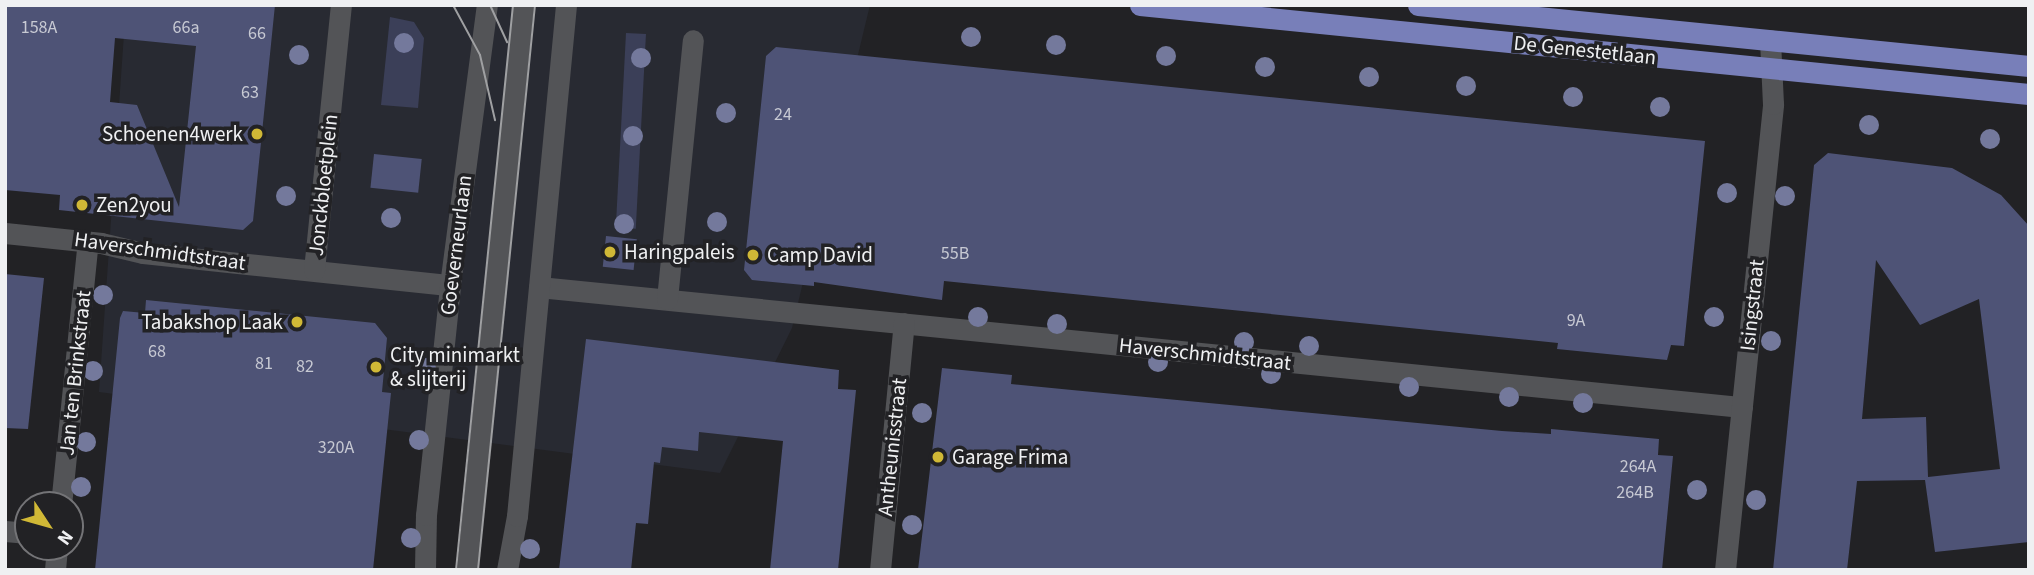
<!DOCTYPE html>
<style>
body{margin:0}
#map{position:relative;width:2034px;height:575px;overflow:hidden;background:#222225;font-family:"Source Sans 3",sans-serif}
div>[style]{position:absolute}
.built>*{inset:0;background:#282a32}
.green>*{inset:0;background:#3b3f58;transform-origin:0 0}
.building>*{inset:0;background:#4e5376;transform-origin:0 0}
.minor>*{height:21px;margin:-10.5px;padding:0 10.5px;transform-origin:10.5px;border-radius:10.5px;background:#535457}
.major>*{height:21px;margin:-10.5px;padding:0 10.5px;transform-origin:10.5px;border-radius:10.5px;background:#787fb9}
.tram>*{height:2px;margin:-1px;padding:0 1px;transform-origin:1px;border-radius:1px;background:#9fa0a2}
.trees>*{width:20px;height:20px;margin:-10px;border-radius:50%;background:#74799c}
.dots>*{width:19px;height:19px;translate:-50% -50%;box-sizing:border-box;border:4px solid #222225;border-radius:50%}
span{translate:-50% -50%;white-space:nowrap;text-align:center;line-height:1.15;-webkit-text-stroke:7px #222225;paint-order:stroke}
.number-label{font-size:18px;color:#c7c9d3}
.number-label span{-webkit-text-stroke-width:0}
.street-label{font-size:21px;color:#eff0f2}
.poi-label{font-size:21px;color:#eff0f2}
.right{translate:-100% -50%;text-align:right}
.left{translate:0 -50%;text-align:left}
.frame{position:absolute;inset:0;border:7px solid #eff0f2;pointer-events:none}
.north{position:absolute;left:14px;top:491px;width:70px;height:70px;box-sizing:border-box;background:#222225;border:2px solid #747477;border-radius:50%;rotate:126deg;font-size:19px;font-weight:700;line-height:28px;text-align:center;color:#eff0f2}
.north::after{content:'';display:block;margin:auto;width:24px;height:32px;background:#d0b836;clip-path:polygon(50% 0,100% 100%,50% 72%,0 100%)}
</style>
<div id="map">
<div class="built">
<div style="clip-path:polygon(126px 5px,870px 5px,792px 328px,720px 473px,99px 392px)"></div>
</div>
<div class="green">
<div style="clip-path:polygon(390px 17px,414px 22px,424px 38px,418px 108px,381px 105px)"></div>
<div style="left:626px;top:33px;width:20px;height:195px;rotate:3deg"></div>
</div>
<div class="building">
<div style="clip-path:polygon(evenodd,5px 5px,275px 5px,253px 221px,243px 230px,59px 210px,60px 195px,5px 190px,5px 5px,115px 38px,196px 46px,179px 207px,137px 105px,110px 102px,115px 38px)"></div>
<div style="clip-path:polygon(776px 47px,1705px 141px,1684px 346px,1671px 345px,1667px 360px,1557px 349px,1558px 343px,944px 281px,942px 300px,814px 282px,814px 286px,752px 280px,744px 270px,766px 56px)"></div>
<div style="clip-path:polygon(evenodd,1828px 153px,1952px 168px,2001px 195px,2029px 226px,2029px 542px,1935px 552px,1925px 480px,1857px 481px,1847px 570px,1773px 570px,1814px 165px,1828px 153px,1876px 260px,1920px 325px,1979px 299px,2000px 469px,1928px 477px,1926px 417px,1862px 419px,1876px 260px)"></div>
<div style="left:374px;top:154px;width:48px;height:34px;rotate:6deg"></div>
<div style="left:606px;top:236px;width:31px;height:31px;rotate:6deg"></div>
<div style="clip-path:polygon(5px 274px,44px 278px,28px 429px,5px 428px)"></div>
<div style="clip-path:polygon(146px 300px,375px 323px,387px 338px,382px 392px,391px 393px,373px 570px,95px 570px,120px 318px,123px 311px,145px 313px)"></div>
<div style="clip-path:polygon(586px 339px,839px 370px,838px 389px,856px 390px,838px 570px,770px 570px,783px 441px,699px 432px,698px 451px,662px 447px,660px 463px,654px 462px,648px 524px,636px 523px,631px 570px,559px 570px)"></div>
<div style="clip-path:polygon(942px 368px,1012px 375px,1011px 384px,1072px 390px,1502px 431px,1551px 434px,1551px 429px,1659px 439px,1658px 455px,1673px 456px,1662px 570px,918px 570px)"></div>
</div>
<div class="minor">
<div style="left:5px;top:233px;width:97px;rotate:5.9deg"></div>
<div style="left:101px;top:243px;width:43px;rotate:13.4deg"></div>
<div style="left:143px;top:253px;width:309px;rotate:6deg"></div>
<div style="left:314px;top:270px;width:266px;rotate:-84.2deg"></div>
<div style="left:539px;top:287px;width:1209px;rotate:5.7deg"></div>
<div style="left:667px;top:299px;width:260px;rotate:-84.3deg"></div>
<div style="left:61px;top:505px;width:265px;rotate:-84.2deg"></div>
<div style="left:5px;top:531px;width:23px;rotate:5deg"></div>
<div style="left:55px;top:570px;width:23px;rotate:-85deg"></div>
<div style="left:425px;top:570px;width:55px;rotate:-89deg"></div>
<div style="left:426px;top:515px;width:231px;rotate:-84deg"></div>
<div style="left:450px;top:285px;width:282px;rotate:-82.5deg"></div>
<div style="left:467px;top:570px;width:568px;rotate:-84.34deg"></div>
<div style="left:507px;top:570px;width:55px;rotate:-79.5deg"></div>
<div style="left:517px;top:516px;width:513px;rotate:-84.52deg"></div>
<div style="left:880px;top:570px;width:248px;rotate:-84.5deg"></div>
<div style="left:1725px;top:570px;width:468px;rotate:-84.1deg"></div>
<div style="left:1773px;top:104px;width:64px;rotate:-92.7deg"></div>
</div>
<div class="major">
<div style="left:1140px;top:5px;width:893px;rotate:5.72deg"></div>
<div style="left:1418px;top:5px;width:614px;rotate:5.7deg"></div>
</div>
<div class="tram">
<div style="left:453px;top:5px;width:57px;rotate:61.6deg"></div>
<div style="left:480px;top:55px;width:67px;rotate:77deg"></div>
<div style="left:490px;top:5px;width:41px;rotate:65.3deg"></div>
<div style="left:456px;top:570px;width:568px;rotate:-84.24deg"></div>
<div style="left:478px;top:570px;width:568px;rotate:-84.24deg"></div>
</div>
<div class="trees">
<div style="left:971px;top:37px"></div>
<div style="left:404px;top:43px"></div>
<div style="left:1056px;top:45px"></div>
<div style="left:299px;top:55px"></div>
<div style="left:1166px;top:56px"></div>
<div style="left:641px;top:58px"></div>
<div style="left:1265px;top:67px"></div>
<div style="left:1369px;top:77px"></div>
<div style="left:1466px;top:86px"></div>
<div style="left:1573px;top:97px"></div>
<div style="left:1660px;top:107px"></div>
<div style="left:726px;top:113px"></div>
<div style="left:1869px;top:125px"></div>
<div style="left:633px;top:136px"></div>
<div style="left:1990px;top:139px"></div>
<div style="left:1727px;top:193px"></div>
<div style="left:286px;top:196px"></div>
<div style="left:1785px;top:196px"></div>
<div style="left:391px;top:218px"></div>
<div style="left:717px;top:222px"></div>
<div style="left:624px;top:224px"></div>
<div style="left:103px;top:295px"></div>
<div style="left:978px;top:317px"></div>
<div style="left:1714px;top:317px"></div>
<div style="left:1057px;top:324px"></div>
<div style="left:1771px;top:341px"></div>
<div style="left:1244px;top:342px"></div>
<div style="left:1309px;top:346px"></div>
<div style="left:1158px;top:362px"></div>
<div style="left:426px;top:368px"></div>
<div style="left:93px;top:371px"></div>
<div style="left:1271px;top:374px"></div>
<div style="left:1409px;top:387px"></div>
<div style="left:1509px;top:397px"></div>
<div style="left:1583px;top:403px"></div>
<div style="left:922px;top:413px"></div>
<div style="left:419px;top:440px"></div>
<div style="left:86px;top:442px"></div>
<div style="left:81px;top:487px"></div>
<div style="left:1697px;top:490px"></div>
<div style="left:1756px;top:500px"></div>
<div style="left:912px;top:525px"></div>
<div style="left:411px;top:538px"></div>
<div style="left:530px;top:549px"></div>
</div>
<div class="dots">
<div style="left:257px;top:134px;background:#d0b836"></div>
<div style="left:82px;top:205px;background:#d0b836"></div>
<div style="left:610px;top:252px;background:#d0b836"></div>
<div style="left:753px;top:255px;background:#d0b836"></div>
<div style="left:297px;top:322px;background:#d0b836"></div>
<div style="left:376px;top:367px;background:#d0b836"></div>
<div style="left:938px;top:457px;background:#d0b836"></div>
</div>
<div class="number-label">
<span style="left:39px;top:28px">158A</span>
<span style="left:186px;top:28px">66a</span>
<span style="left:257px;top:34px">66</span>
<span style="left:250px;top:93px">63</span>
<span style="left:783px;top:115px">24</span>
<span style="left:955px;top:254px">55B</span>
<span style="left:1576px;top:321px">9A</span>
<span style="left:157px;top:352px">68</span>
<span style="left:264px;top:364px">81</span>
<span style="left:305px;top:367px">82</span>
<span style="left:336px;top:448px">320A</span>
<span style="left:1638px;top:467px">264A</span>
<span style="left:1635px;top:493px">264B</span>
</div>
<div class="street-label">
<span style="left:1585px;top:50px;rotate:6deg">De Genestetlaan</span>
<span style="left:323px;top:185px;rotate:-84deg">Jonckbloetplein</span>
<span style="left:456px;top:245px;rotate:-83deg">Goeverneurlaan</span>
<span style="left:160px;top:251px;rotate:8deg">Haverschmidtstraat</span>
<span style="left:1752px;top:305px;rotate:-84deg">Isingstraat</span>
<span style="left:1205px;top:354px;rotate:6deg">Haverschmidtstraat</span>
<span style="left:75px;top:373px;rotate:-84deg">Jan ten Brinkstraat</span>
<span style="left:892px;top:447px;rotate:-84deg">Antheunisstraat</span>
</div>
<div class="poi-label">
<span class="right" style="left:243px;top:134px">Schoenen4werk</span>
<span class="left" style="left:96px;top:205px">Zen2you</span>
<span class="left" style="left:624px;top:252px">Haringpaleis</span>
<span class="left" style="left:767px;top:255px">Camp David</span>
<span class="right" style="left:283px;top:322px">Tabakshop Laak</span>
<span class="left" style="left:390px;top:367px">City minimarkt<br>&amp; slijterij</span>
<span class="left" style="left:952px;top:457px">Garage Frima</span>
</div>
<div class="frame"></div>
<div class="north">N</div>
</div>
